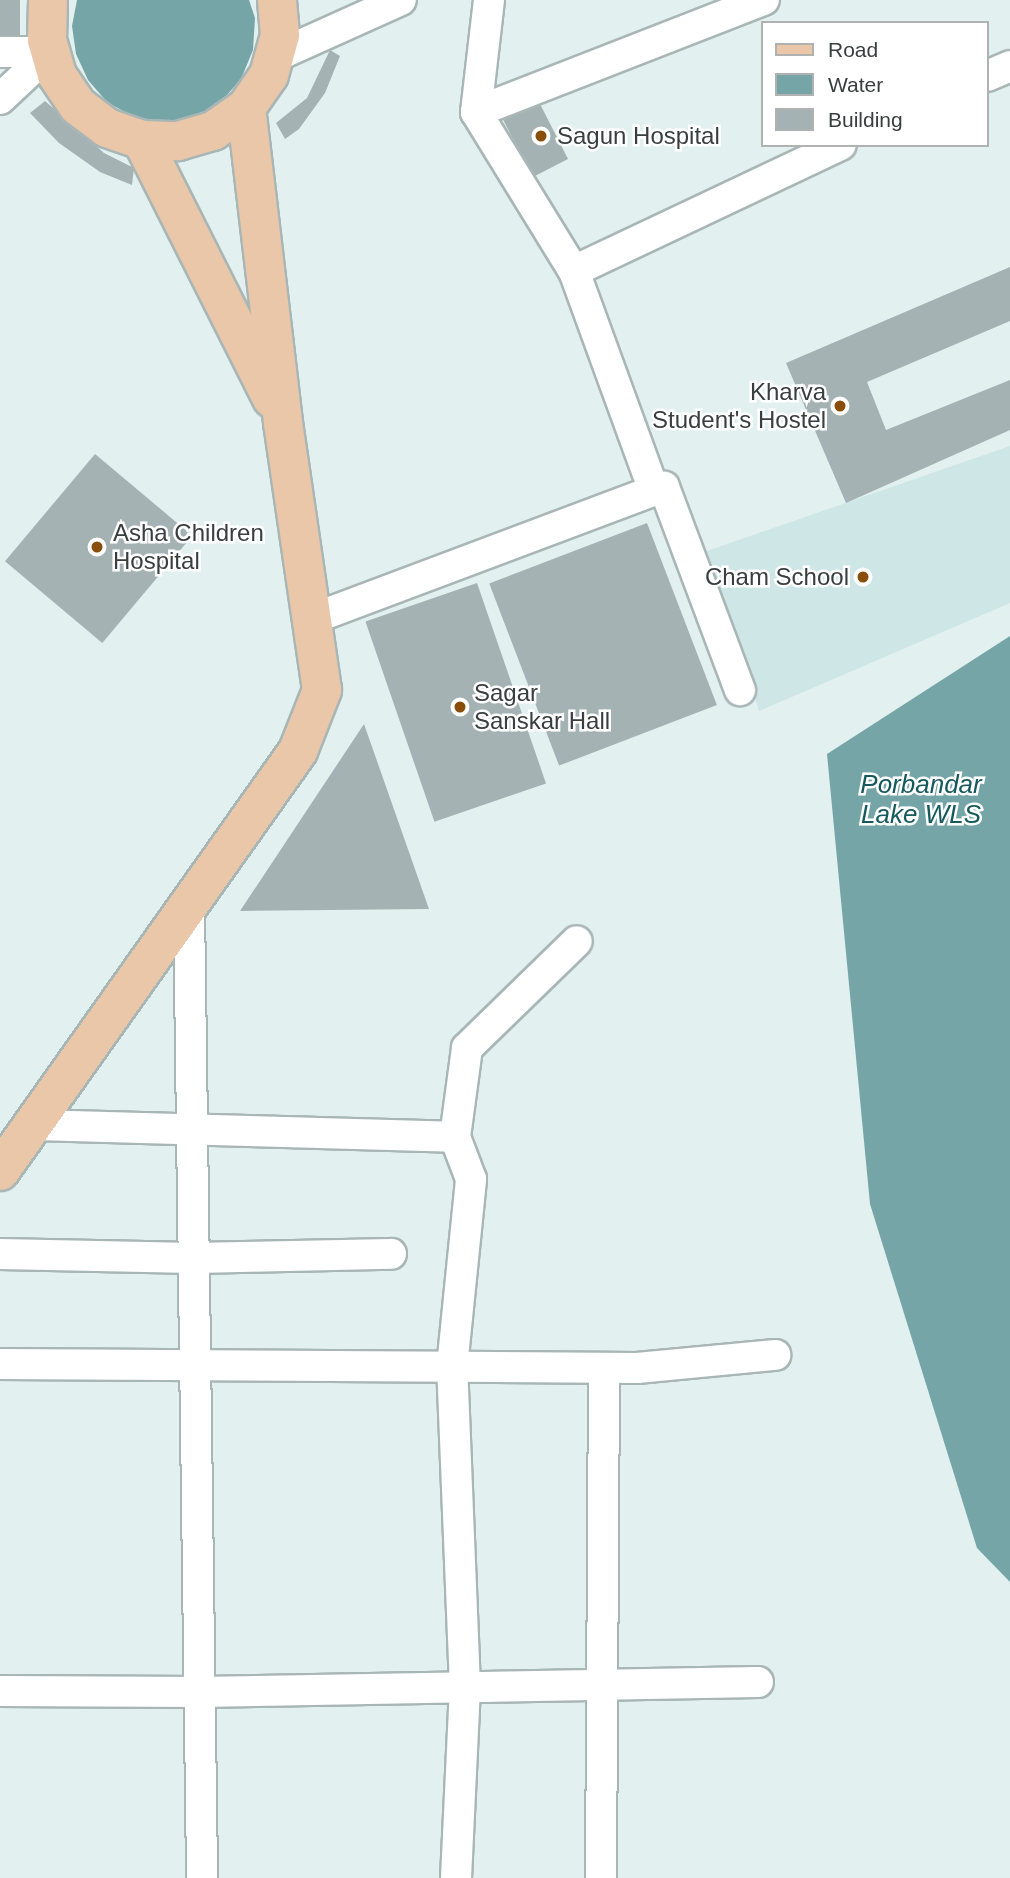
<!DOCTYPE html>
<style>
body{margin:0}
#map{position:relative;width:1010px;height:1878px;overflow:hidden;background:#e2f0f0;font-family:Arial,sans-serif}
div>[style]{position:absolute}
.built>*{inset:0;background:#cee6e6}
.water>*{inset:0;background:#76a5a7}
.building>*{inset:0;background:#a5b2b3;transform-origin:0 0}
.roads{filter:drop-shadow(2px 0 #a9b6b6) drop-shadow(-2px 0 #a9b6b6) drop-shadow(0 2px #a9b6b6) drop-shadow(0 -2px #a9b6b6)}
.street>*{height:30px;margin:-15px;padding:0 15px;transform-origin:15px;border-radius:15px;background:#fff}
.primary>*{height:38px;margin:-19px;padding:0 19px;transform-origin:19px;border-radius:19px;background:#eac7a9}
.dots>*{width:19px;height:19px;translate:-50% -50%;box-sizing:border-box;border:4px solid #fff;border-radius:50%}
span{translate:-50% -50%;white-space:nowrap;text-align:center;line-height:1.15;-webkit-text-stroke:5px #fff;paint-order:stroke}
.poi-label{font-size:24px;color:#393e3e}
.left{translate:0 -50%;text-align:left}
.right{translate:-100% -50%;text-align:right}
.water-label{font-size:26px;color:#16595c;font-style:italic}
.legend{position:absolute;left:761px;top:21px;width:228px;height:126px;box-sizing:border-box;background:#fff;border:2px solid #b0b2b2;margin:0;padding:9px 12px;list-style:none;font-size:21px;color:#393e3e}
.legend li{display:flex;align-items:center;gap:14px;height:35px}
.legend b{width:35px;border:2px solid #b0b2b2}
</style>
<div id="map">
<div class="built">
<div style="clip-path:polygon(1010px 446px,1010px 603px,759px 711px,707px 551px)"></div>
</div>
<div class="water">
<div style="clip-path:polygon(77px 0,249px 0,255px 18px,253px 50px,241px 79px,220px 103px,192px 118px,161px 122px,132px 116px,107px 102px,88px 80px,76px 54px,72px 26px)"></div>
<div style="clip-path:polygon(1010px 636px,1010px 1582px,977px 1548px,870px 1204px,827px 754px)"></div>
</div>
<div class="building">
<div style="left:0;top:0;width:20px;height:43px"></div>
<div style="clip-path:polygon(330px 50px,340px 56px,325px 93px,299px 129px,285px 139px,276px 123px,307px 98px)"></div>
<div style="clip-path:polygon(45px 101px,104px 153px,134px 168px,132px 185px,100px 172px,59px 143px,30px 113px)"></div>
<div style="left:539px;top:102px;width:64px;height:40px;rotate:63deg"></div>
<div style="clip-path:polygon(1010px 267px,1010px 321px,867px 382px,886px 430px,1010px 380px,1010px 430px,846px 503px,786px 363px)"></div>
<div style="left:95px;top:454px;width:127px;height:140px;rotate:40deg"></div>
<div style="left:647px;top:523px;width:195px;height:169px;rotate:69deg"></div>
<div style="left:477px;top:583px;width:212px;height:118px;rotate:71deg"></div>
<div style="clip-path:polygon(364px 724px,429px 909px,240px 911px)"></div>
</div>
<div class="roads">
<div class="street">
<div style="left:489px;top:0;width:113px;rotate:96.6deg"></div>
<div style="left:476px;top:112px;width:187px;rotate:58.4deg"></div>
<div style="left:574px;top:271px;width:234px;rotate:70deg"></div>
<div style="left:0;top:52px;width:50px"></div>
<div style="left:274px;top:57px;width:139px;rotate:-24.2deg"></div>
<div style="left:987px;top:76px;width:25px;rotate:-23deg"></div>
<div style="left:0;top:99px;width:69px;rotate:-43.2deg"></div>
<div style="left:476px;top:112px;width:309px;rotate:-21.3deg"></div>
<div style="left:574px;top:271px;width:295px;rotate:-25.3deg"></div>
<div style="left:312px;top:619px;width:376px;rotate:-20.6deg"></div>
<div style="left:664px;top:487px;width:217px;rotate:69.5deg"></div>
<div style="left:189px;top:905px;width:973px;rotate:89.23deg"></div>
<div style="left:33px;top:1125px;width:422px;rotate:1.6deg"></div>
<div style="left:0;top:1254px;width:194px;rotate:1.2deg"></div>
<div style="left:194px;top:1258px;width:197px;rotate:-1.2deg"></div>
<div style="left:0;top:1364px;width:637px;rotate:0.36deg"></div>
<div style="left:637px;top:1368px;width:139px;rotate:-5.4deg"></div>
<div style="left:0;top:1691px;width:200px;rotate:0.3deg"></div>
<div style="left:200px;top:1692px;width:558px;rotate:-1.03deg"></div>
<div style="left:456px;top:1878px;width:191px;rotate:-87.3deg"></div>
<div style="left:465px;top:1687px;width:320px;rotate:-92.3deg"></div>
<div style="left:452px;top:1367px;width:189px;rotate:-84.2deg"></div>
<div style="left:471px;top:1179px;width:45px;rotate:-110.9deg"></div>
<div style="left:455px;top:1137px;width:90px;rotate:-82.3deg"></div>
<div style="left:467px;top:1048px;width:153px;rotate:-44.2deg"></div>
<div style="left:601px;top:1878px;width:510px;rotate:-89.66deg"></div>
</div>
<div class="primary">
<div style="left:48px;top:0;width:40px;rotate:91.4deg"></div>
<div style="left:47px;top:40px;width:36px;rotate:74deg"></div>
<div style="left:57px;top:75px;width:37px;rotate:56deg"></div>
<div style="left:78px;top:106px;width:36px;rotate:37deg"></div>
<div style="left:107px;top:128px;width:37px;rotate:19deg"></div>
<div style="left:142px;top:140px;width:36px;rotate:2deg"></div>
<div style="left:178px;top:141px;width:36px;rotate:-16deg"></div>
<div style="left:213px;top:131px;width:40px;rotate:-34.9deg"></div>
<div style="left:246px;top:108px;width:40px;rotate:-55.1deg"></div>
<div style="left:269px;top:75px;width:41px;rotate:-74.6deg"></div>
<div style="left:280px;top:35px;width:35px;rotate:-95deg"></div>
<div style="left:142px;top:140px;width:289px;rotate:63.3deg"></div>
<div style="left:0;top:1171px;width:515px;rotate:-54.64deg"></div>
<div style="left:298px;top:751px;width:66px;rotate:-68.5deg"></div>
<div style="left:322px;top:690px;width:271px;rotate:-98.3deg"></div>
<div style="left:283px;top:422px;width:316px;rotate:-96.7deg"></div>
</div>
</div>
<div class="dots">
<div style="left:541px;top:136px;background:#8a4e0b"></div>
<div style="left:840px;top:406px;background:#8a4e0b"></div>
<div style="left:97px;top:547px;background:#8a4e0b"></div>
<div style="left:863px;top:577px;background:#8a4e0b"></div>
<div style="left:460px;top:707px;background:#8a4e0b"></div>
</div>
<div class="poi-label">
<span class="left" style="left:557px;top:136px">Sagun Hospital</span>
<span class="right" style="left:826px;top:406px">Kharva<br>Student's Hostel</span>
<span class="left" style="left:113px;top:547px">Asha Children<br>Hospital</span>
<span class="right" style="left:849px;top:577px">Cham School</span>
<span class="left" style="left:474px;top:707px">Sagar<br>Sanskar Hall</span>
</div>
<div class="water-label">
<span style="left:921px;top:800px">Porbandar<br>Lake WLS</span>
</div>
<ul class="legend">
<li><b style="height:9px;background:#eac7a9"></b>Road</li>
<li><b style="height:19px;background:#76a5a7"></b>Water</li>
<li><b style="height:19px;background:#a5b2b3"></b>Building</li>
</ul>
</div>
